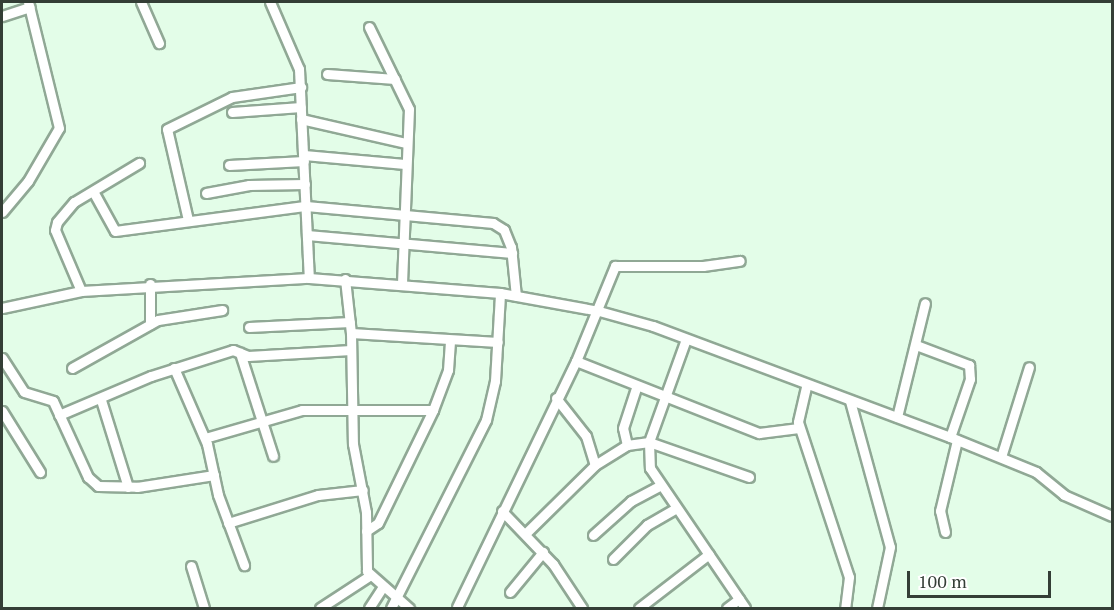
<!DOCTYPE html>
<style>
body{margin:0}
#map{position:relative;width:1114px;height:610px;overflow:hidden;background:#e3fde8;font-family:"PT Serif",serif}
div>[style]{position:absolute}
.roads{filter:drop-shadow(2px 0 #90a895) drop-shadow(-2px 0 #90a895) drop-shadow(0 2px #90a895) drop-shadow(0 -2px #90a895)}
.street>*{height:9px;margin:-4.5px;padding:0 4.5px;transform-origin:4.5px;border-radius:4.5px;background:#fff}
span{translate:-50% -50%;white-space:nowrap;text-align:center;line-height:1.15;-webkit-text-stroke:5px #fff;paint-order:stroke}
.frame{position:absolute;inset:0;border:3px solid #343e36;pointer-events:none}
.scale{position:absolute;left:907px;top:571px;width:144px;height:27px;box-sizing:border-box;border:3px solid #343e36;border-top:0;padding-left:8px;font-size:18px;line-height:21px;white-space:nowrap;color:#343e36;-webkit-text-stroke:4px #fff;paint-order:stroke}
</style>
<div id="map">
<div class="roads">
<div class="street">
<div style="left:141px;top:2px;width:45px;rotate:66.3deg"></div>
<div style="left:270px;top:2px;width:73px;rotate:66.6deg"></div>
<div style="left:299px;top:69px;width:209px;rotate:87.3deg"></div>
<div style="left:2px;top:16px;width:29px;rotate:-18deg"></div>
<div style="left:369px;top:27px;width:91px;rotate:64deg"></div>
<div style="left:409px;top:109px;width:173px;rotate:92.3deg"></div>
<div style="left:327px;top:74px;width:68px;rotate:4.2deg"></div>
<div style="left:232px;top:112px;width:69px;rotate:-4.1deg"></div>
<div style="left:301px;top:119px;width:108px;rotate:12.9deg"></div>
<div style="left:304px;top:155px;width:101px;rotate:5.1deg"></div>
<div style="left:229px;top:165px;width:75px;rotate:-3.1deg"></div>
<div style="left:94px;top:193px;width:43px;rotate:61.1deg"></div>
<div style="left:115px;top:231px;width:193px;rotate:-7.5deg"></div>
<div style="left:306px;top:206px;width:188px;rotate:5.2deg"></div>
<div style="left:493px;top:223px;width:13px;rotate:32deg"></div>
<div style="left:504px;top:230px;width:18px;rotate:68deg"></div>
<div style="left:511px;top:247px;width:49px;rotate:84.2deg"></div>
<div style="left:206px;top:193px;width:44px;rotate:-10.5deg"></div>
<div style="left:249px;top:185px;width:56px;rotate:-1deg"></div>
<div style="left:2px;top:212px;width:40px;rotate:-50deg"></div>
<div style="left:28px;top:181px;width:61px;rotate:-59.7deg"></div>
<div style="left:59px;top:128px;width:130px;rotate:-103.8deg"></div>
<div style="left:188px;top:220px;width:93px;rotate:-103deg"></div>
<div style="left:167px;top:129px;width:72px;rotate:-26.2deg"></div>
<div style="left:232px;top:97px;width:70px;rotate:-8.2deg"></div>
<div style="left:307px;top:235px;width:206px;rotate:5deg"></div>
<div style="left:345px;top:279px;width:54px;rotate:83.7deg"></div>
<div style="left:351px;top:333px;width:111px;rotate:89deg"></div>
<div style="left:353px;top:444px;width:69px;rotate:79.2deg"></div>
<div style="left:366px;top:512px;width:59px;rotate:89deg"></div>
<div style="left:367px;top:571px;width:56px;rotate:41.4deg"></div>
<div style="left:81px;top:291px;width:66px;rotate:-113.1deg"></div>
<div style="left:55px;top:230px;width:8px;rotate:-76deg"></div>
<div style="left:57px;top:222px;width:26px;rotate:-50deg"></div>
<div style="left:74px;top:202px;width:76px;rotate:-31deg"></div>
<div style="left:2px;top:308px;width:81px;rotate:-12.1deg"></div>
<div style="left:81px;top:291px;width:228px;rotate:-3.3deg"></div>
<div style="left:309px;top:278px;width:192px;rotate:4.5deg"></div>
<div style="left:500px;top:293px;width:101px;rotate:10.3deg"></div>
<div style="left:599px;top:311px;width:56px;rotate:15.5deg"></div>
<div style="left:653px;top:326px;width:317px;rotate:20.5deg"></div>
<div style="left:950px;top:437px;width:93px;rotate:22.1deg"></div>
<div style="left:1036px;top:472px;width:36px;rotate:39deg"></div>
<div style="left:1064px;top:495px;width:52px;rotate:23.6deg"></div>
<div style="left:150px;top:324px;width:40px;rotate:-90deg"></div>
<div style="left:249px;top:327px;width:101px;rotate:-2.8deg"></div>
<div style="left:351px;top:333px;width:147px;rotate:3.5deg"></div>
<div style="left:686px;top:339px;width:109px;rotate:109.8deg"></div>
<div style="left:649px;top:442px;width:26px;rotate:88deg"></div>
<div style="left:650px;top:468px;width:169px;rotate:55.8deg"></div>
<div style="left:916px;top:345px;width:57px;rotate:20.7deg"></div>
<div style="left:969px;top:365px;width:14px;rotate:86deg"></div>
<div style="left:970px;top:379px;width:61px;rotate:109deg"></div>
<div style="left:240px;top:353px;width:108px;rotate:72.2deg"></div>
<div style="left:2px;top:358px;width:40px;rotate:57.1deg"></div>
<div style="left:24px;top:392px;width:30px;rotate:17deg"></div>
<div style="left:53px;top:401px;width:84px;rotate:65.3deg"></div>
<div style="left:88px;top:477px;width:13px;rotate:42deg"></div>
<div style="left:98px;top:486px;width:39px;rotate:1deg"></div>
<div style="left:137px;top:487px;width:78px;rotate:-8.9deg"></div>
<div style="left:576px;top:361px;width:197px;rotate:21.5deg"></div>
<div style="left:759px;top:433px;width:40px;rotate:-7.1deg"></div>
<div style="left:72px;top:368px;width:98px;rotate:-29.2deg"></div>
<div style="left:158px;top:320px;width:65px;rotate:-8.9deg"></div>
<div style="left:174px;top:368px;width:83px;rotate:66.5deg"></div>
<div style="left:207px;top:444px;width:52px;rotate:77.8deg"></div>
<div style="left:218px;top:495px;width:75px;rotate:69.6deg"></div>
<div style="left:806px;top:387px;width:36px;rotate:103deg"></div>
<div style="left:798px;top:422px;width:163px;rotate:71.8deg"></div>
<div style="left:849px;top:577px;width:31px;rotate:97deg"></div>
<div style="left:556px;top:398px;width:48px;rotate:51.7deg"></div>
<div style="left:586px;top:436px;width:30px;rotate:73deg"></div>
<div style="left:101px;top:400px;width:91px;rotate:72.8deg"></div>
<div style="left:850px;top:401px;width:151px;rotate:74.7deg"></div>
<div style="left:890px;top:547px;width:62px;rotate:102deg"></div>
<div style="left:2px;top:411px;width:72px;rotate:58.1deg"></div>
<div style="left:59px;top:415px;width:100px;rotate:-23deg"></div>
<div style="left:151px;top:376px;width:86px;rotate:-17.6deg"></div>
<div style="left:233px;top:350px;width:16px;rotate:22deg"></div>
<div style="left:248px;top:356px;width:103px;rotate:-3.3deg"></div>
<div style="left:897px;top:417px;width:117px;rotate:-76.2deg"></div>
<div style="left:205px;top:438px;width:101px;rotate:-16.1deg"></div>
<div style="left:302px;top:410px;width:131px"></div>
<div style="left:627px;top:445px;width:17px;rotate:-103deg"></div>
<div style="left:623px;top:428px;width:42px;rotate:-72deg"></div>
<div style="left:1001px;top:457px;width:94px;rotate:-72.7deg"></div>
<div style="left:502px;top:511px;width:74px;rotate:46.1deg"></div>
<div style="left:553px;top:564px;width:53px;rotate:56.6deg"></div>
<div style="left:228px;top:523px;width:94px;rotate:-17.3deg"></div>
<div style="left:318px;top:495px;width:45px;rotate:-6.3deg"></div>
<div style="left:366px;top:531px;width:14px;rotate:-34deg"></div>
<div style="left:378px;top:523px;width:126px;rotate:-64deg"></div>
<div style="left:433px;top:410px;width:43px;rotate:-69.4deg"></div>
<div style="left:448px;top:370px;width:30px;rotate:-86deg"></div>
<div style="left:945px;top:532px;width:22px;rotate:-103deg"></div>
<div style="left:940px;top:511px;width:73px;rotate:-76.5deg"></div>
<div style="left:525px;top:534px;width:98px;rotate:-44.6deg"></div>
<div style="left:595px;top:465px;width:38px;rotate:-32deg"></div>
<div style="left:627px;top:445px;width:22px;rotate:-8deg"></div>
<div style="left:649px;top:442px;width:106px;rotate:19.3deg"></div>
<div style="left:593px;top:535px;width:51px;rotate:-41.8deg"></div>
<div style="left:631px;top:501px;width:32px;rotate:-28deg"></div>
<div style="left:613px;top:559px;width:48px;rotate:-45deg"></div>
<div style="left:647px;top:525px;width:34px;rotate:-30deg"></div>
<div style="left:191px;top:566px;width:44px;rotate:72.8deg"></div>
<div style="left:510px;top:592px;width:52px;rotate:-50.5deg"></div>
<div style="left:457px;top:607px;width:273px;rotate:-64.2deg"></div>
<div style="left:576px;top:361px;width:103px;rotate:-67.7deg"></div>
<div style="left:615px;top:266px;width:88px"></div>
<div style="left:703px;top:266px;width:37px;rotate:-8deg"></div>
<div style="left:320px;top:608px;width:59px;rotate:-33.1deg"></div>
<div style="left:369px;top:608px;width:24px;rotate:-57deg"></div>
<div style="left:391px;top:608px;width:211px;rotate:-63.2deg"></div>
<div style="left:486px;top:420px;width:40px;rotate:-77deg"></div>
<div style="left:495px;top:381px;width:88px;rotate:-86.7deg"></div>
<div style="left:639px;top:608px;width:88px;rotate:-37.6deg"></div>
<div style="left:727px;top:608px;width:15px;rotate:-37deg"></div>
</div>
</div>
<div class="frame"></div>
<div class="scale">100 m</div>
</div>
